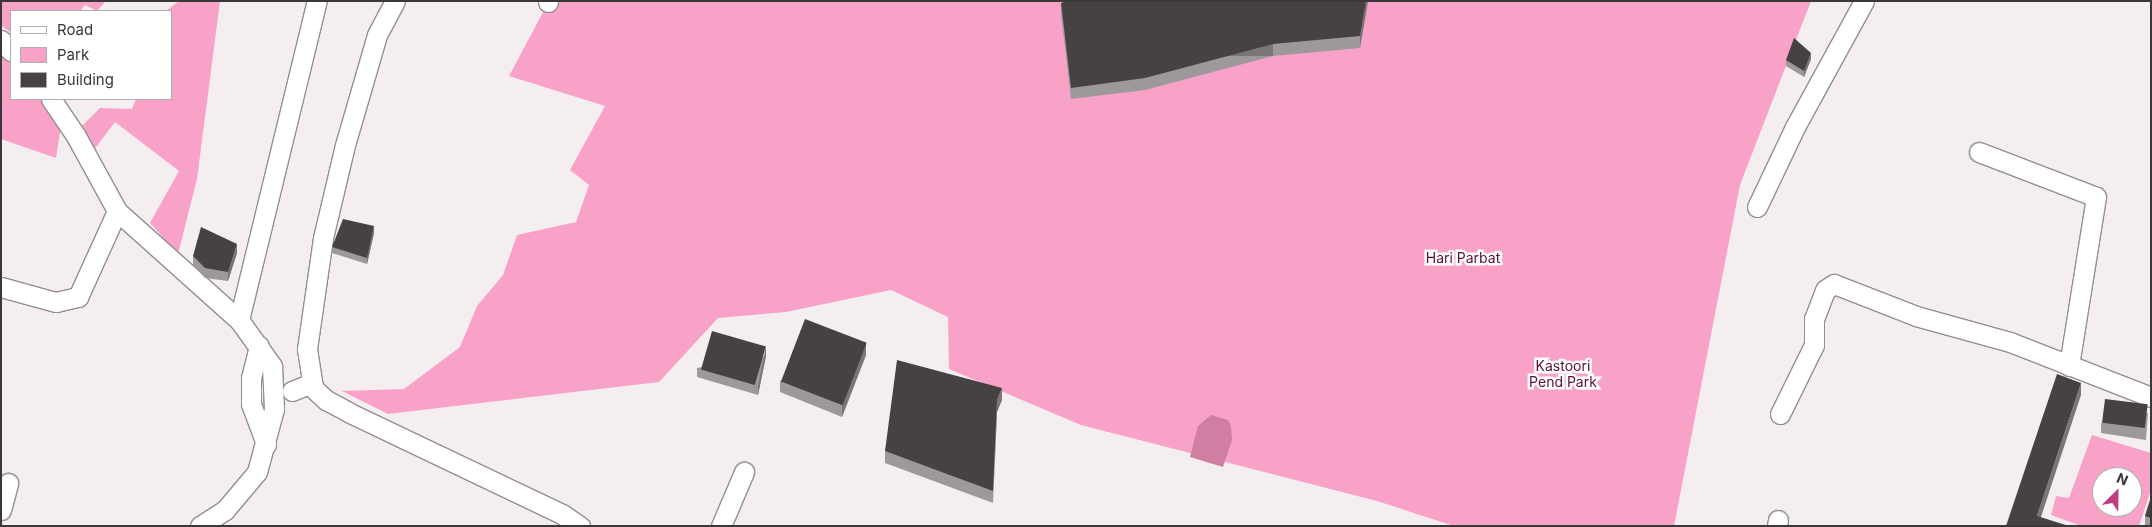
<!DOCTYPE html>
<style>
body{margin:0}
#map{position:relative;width:2152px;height:527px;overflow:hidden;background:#f4eef0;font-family:Inter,sans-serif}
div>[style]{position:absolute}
.green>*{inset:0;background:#f8a2c8}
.water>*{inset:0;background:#d17ea3}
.roads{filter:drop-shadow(1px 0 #948e90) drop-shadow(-1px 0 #948e90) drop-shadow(0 1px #948e90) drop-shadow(0 -1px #948e90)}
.minor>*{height:19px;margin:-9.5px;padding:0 9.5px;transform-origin:9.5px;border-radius:9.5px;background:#fff}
.wall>*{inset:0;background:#9d989a}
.shaded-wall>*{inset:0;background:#7a7577;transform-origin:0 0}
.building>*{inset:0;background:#464143;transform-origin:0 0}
span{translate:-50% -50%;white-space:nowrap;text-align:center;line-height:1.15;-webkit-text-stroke:5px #fff;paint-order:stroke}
.park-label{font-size:14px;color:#5a1039}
.frame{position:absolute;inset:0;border:2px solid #3a3738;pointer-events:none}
.legend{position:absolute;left:10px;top:10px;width:162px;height:90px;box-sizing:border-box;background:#fff;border:1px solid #b0afaf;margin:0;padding:6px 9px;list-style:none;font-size:15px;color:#3a3738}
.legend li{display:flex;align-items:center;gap:10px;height:25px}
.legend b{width:25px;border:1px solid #b0afaf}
.north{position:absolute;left:2092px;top:467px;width:50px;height:50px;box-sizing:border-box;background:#fff;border:1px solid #b0afaf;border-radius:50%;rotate:23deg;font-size:14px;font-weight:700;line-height:20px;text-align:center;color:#3a3738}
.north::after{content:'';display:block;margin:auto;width:18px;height:22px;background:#c03c81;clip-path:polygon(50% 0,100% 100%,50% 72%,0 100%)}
</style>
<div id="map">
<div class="green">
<div style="clip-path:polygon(1px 1px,106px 1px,97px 11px,85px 5px,80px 11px,11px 11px,11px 33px,1px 25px)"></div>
<div style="clip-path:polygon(179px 1px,220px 1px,197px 179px,178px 254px,150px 223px,179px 171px,115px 122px,93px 151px,80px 128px,100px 108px,132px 109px,136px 99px,171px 99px,171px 11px,166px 11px)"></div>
<div style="clip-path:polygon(549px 1px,1811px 1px,1740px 185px,1674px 526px,1454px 526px,1377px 501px,1081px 425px,949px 369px,948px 317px,891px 290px,786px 312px,718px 318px,659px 382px,388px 414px,342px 391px,404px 389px,460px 347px,477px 306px,503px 275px,517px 235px,576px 222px,589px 185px,570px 170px,605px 106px,509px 76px)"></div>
<div style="clip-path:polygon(1px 53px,11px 63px,11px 99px,41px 99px,61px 126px,56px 158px,1px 139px)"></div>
<div style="clip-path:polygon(evenodd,2092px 435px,2151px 453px,2151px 490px,2139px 526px,2081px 526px,2051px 515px,2056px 496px,2069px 498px,2092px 435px,2102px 477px,2132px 477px,2132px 507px,2102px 507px,2102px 477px)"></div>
</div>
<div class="water">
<div style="clip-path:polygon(1211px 415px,1228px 420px,1231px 426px,1232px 440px,1223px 467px,1190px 457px,1198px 426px)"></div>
</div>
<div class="roads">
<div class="minor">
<div style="left:395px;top:1px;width:38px;rotate:118deg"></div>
<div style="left:377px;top:35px;width:115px;rotate:106.2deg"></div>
<div style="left:345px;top:145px;width:96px;rotate:103.3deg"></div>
<div style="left:323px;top:238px;width:112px;rotate:98.2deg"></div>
<div style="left:307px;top:349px;width:39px;rotate:81deg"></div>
<div style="left:313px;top:388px;width:18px;rotate:43deg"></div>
<div style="left:326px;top:400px;width:27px;rotate:28deg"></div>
<div style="left:350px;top:413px;width:235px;rotate:25.5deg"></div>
<div style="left:562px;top:514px;width:22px;rotate:34deg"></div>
<div style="left:548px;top:1px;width:1px;rotate:90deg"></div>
<div style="left:1px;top:40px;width:15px;rotate:48deg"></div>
<div style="left:51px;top:99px;width:45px;rotate:56deg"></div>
<div style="left:76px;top:136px;width:85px;rotate:61.3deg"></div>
<div style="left:117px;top:211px;width:164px;rotate:41.8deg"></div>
<div style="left:239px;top:320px;width:57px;rotate:54.3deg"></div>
<div style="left:272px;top:366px;width:43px;rotate:87.3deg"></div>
<div style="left:274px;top:409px;width:65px;rotate:105.1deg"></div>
<div style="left:257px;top:472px;width:50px;rotate:130.1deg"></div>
<div style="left:225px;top:510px;width:30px;rotate:147deg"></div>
<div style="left:1979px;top:152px;width:125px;rotate:21deg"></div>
<div style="left:2096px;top:197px;width:171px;rotate:99.1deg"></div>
<div style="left:1757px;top:207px;width:89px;rotate:-64.6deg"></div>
<div style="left:1795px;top:127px;width:144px;rotate:-61.3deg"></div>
<div style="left:1px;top:287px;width:57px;rotate:15.3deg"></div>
<div style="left:56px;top:302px;width:23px;rotate:-13deg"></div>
<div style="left:78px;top:297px;width:94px;rotate:-65.6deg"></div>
<div style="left:239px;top:320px;width:328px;rotate:-76.3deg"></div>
<div style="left:259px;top:346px;width:33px;rotate:104deg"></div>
<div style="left:251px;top:378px;width:26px;rotate:90deg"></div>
<div style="left:251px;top:404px;width:43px;rotate:69.4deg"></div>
<div style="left:292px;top:391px;width:22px;rotate:-22deg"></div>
<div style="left:1780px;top:414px;width:77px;rotate:-63.8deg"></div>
<div style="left:1814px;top:345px;width:26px;rotate:-90deg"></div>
<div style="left:1814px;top:319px;width:31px;rotate:-69deg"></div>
<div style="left:1825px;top:290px;width:11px;rotate:-34deg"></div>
<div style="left:1834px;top:284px;width:88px;rotate:21.3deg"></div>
<div style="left:1916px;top:316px;width:98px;rotate:15.5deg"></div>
<div style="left:2010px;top:342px;width:151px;rotate:21.3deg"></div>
<div style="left:1px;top:510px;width:28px;rotate:-75deg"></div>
<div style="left:721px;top:526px;width:59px;rotate:-66.9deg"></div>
<div style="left:1777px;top:526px;width:6px;rotate:-81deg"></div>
</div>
</div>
<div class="wall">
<div style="clip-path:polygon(1368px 1px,1360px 48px,1273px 56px,1145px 90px,1071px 99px,1061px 14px,1061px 3px)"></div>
<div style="clip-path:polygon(1811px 59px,1804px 77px,1786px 66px,1786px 60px)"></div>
<div style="clip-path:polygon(374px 233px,367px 264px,332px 253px,332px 247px)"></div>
<div style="clip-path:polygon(237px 253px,228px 281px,205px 278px,193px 265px,193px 256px)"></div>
<div style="clip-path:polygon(866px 355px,842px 417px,780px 392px,780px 381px)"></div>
<div style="clip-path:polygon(766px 356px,758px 395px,697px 377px,697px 368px)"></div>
<div style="clip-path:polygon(1002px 400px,997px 412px,993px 503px,885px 463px,885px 451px)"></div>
<div style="clip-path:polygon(2148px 413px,2146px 440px,2101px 433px,2101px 423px)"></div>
<div style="clip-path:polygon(2151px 497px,2151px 526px,2147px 526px,2145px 525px,2145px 516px)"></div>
</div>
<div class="shaded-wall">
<div style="clip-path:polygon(1366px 1px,1368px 1px,1360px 48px,1360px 36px)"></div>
<div style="left:1273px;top:44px;width:12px;height:132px;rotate:90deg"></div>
<div style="clip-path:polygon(1811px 53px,1811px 59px,1804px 77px,1804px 71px)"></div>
<div style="clip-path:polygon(374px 226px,374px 233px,367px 264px,367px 258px)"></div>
<div style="clip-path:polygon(237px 244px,237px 253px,228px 281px,228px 272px)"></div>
<div style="clip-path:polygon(866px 343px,866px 355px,842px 417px,842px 405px)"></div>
<div style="clip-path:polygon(766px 346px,766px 356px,758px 395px,758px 386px)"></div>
<div style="clip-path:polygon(2081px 383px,2081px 395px,2038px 526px,2037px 516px)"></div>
<div style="clip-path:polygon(1002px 388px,1002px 400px,997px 412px,993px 503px,997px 400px)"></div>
</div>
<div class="building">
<div style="clip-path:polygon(1067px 1px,1366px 1px,1360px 36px,1273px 44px,1145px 78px,1071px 88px,1061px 3px)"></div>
<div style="clip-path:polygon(1794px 38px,1811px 53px,1804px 71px,1786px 60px)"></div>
<div style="clip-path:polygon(343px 219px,374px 226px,367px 258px,332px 247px)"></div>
<div style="clip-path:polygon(201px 227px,237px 244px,228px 272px,205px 268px,193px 256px)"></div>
<div style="left:805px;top:319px;width:66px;height:67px;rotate:21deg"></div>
<div style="left:712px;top:331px;width:56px;height:40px;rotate:16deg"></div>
<div style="clip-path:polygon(897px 360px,1002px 388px,997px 400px,993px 491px,885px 451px)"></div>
<div style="clip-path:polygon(2057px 374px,2081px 383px,2037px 516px,2069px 526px,2006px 526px)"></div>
<div style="left:2105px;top:399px;width:43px;height:24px;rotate:7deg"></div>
<div style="clip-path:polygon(2151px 497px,2151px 518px,2145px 516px)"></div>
</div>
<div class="park-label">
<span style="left:1463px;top:258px">Hari Parbat</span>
<span style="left:1563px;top:374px">Kastoori<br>Pend Park</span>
</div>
<div class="frame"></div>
<ul class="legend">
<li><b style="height:6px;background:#fff"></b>Road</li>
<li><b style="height:14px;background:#f8a2c8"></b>Park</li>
<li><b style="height:14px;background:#464143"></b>Building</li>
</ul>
<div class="north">N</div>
</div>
